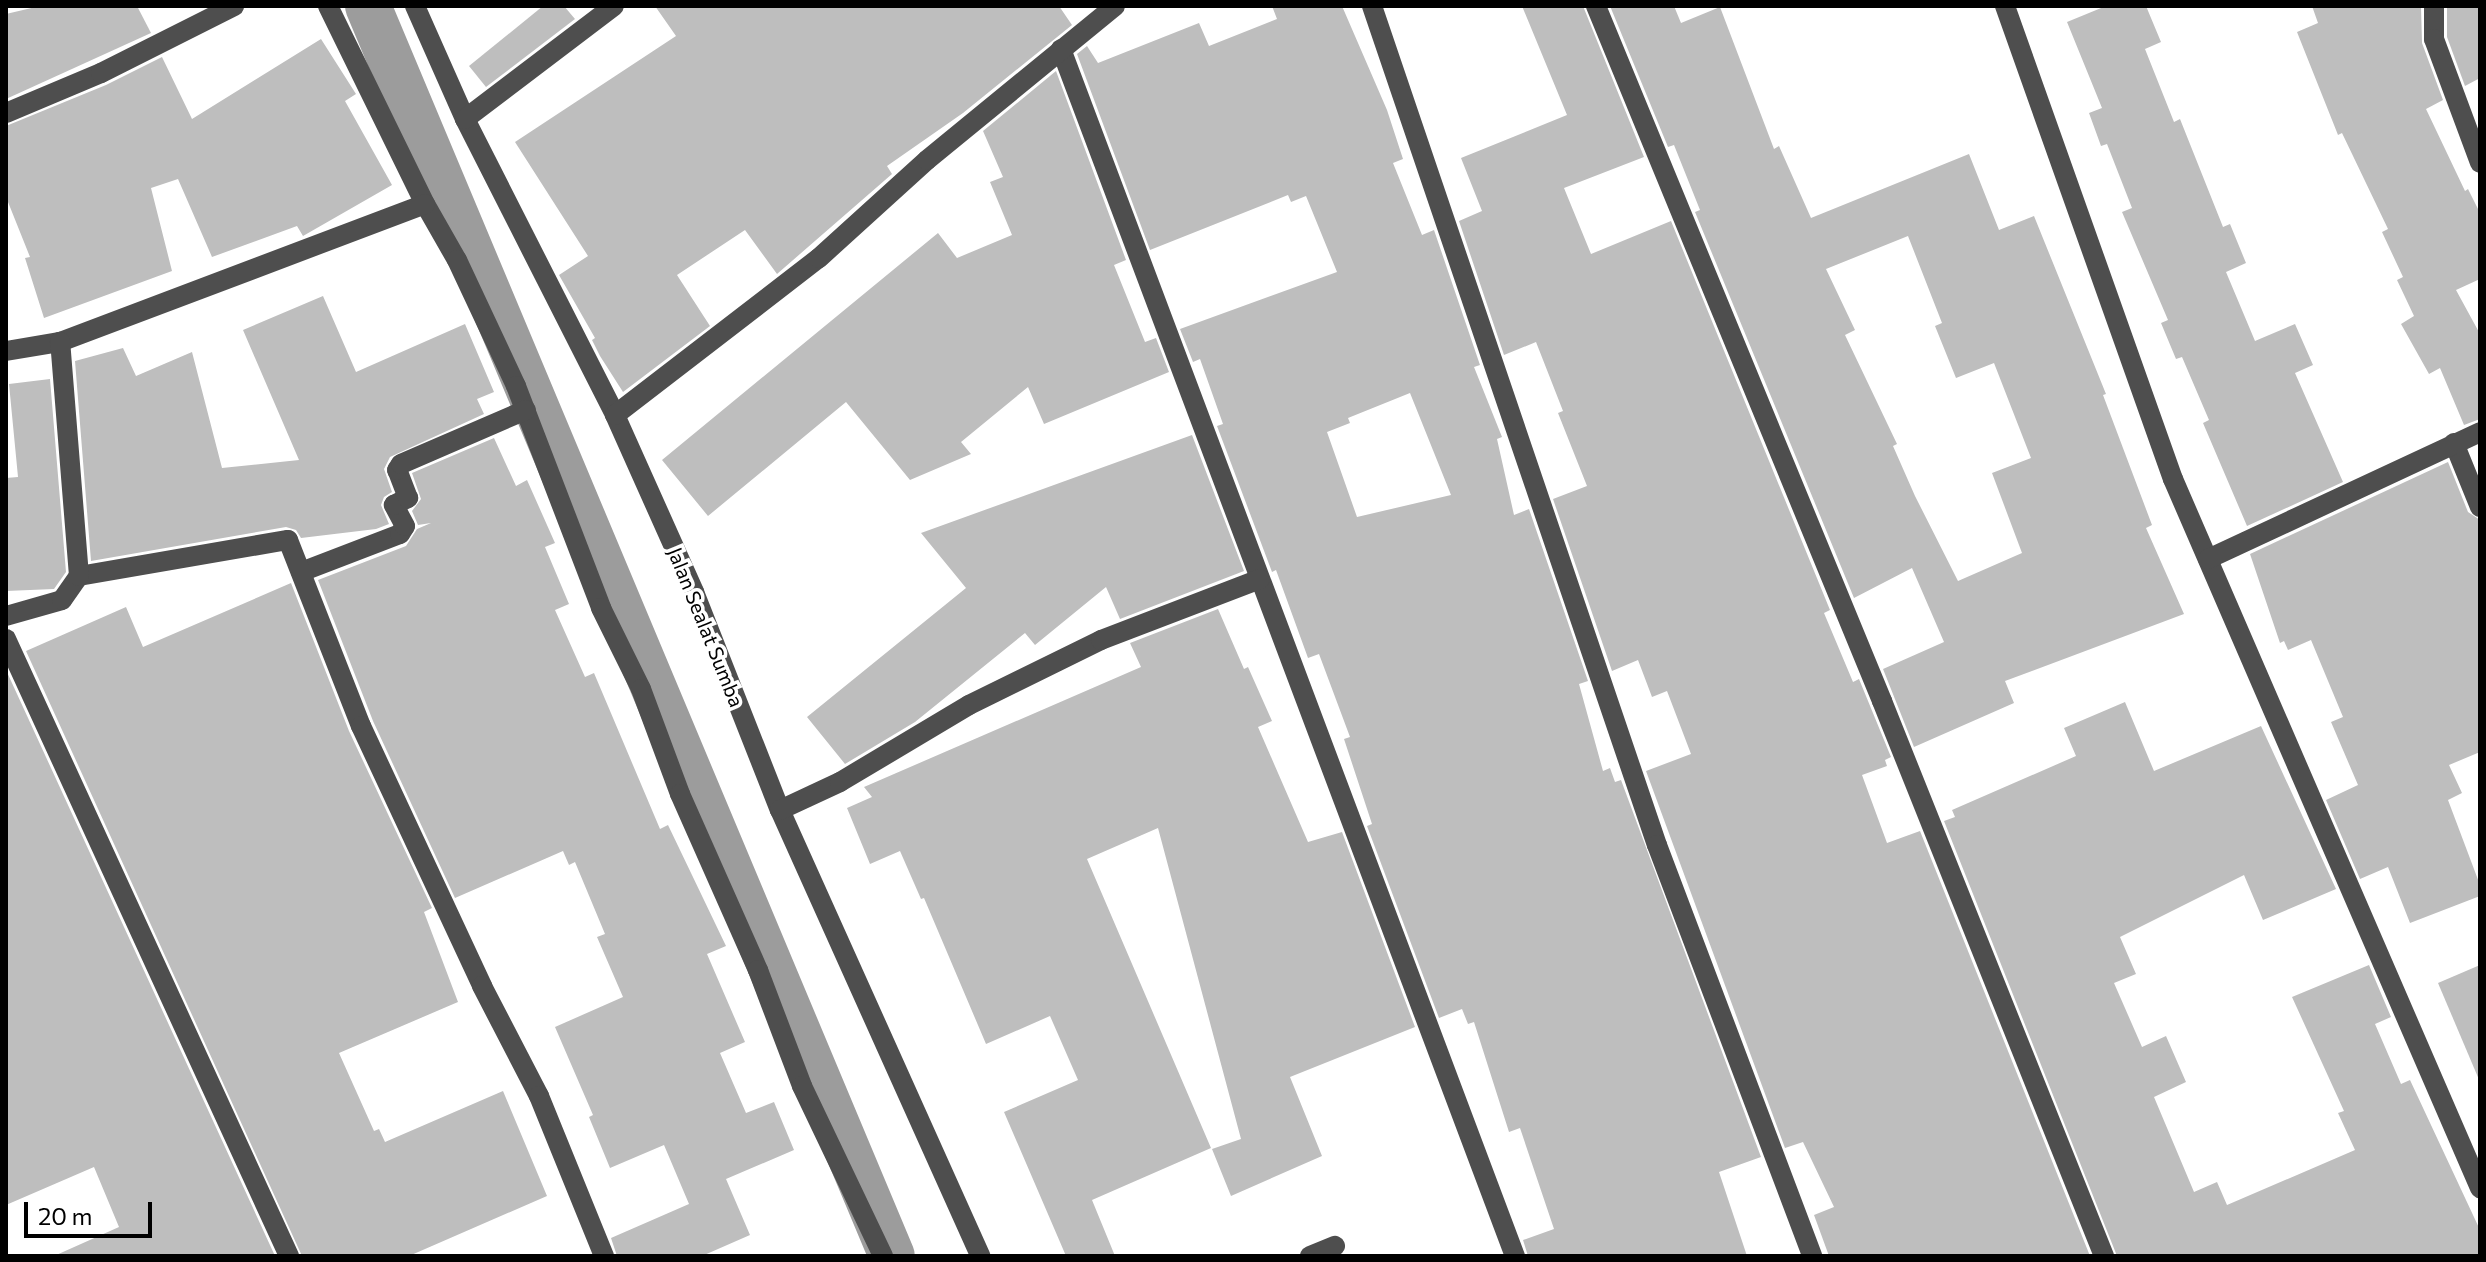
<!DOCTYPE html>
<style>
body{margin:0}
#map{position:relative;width:2486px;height:1262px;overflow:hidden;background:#fff;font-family:Commissioner,sans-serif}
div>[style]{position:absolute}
.canal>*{height:46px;margin:-23px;padding:0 23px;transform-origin:23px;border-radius:23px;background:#9c9c9c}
.building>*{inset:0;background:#bebebe}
.minor>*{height:20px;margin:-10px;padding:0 10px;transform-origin:10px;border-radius:10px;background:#4e4e4e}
span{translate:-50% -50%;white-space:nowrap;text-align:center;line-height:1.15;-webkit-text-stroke:7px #fff;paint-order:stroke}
.street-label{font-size:20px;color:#000}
.frame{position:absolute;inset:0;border:8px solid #000;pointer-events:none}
.scale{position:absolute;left:24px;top:1202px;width:128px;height:36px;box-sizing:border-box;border:4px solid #000;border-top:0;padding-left:10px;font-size:24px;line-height:28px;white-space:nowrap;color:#000;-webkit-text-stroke:6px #fff;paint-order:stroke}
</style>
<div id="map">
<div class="canal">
<div style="left:368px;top:6px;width:1355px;rotate:67.26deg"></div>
</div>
<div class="building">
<div style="clip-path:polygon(40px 6px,137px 6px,151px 33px,6px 99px,6px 14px)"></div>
<div style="clip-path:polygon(543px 6px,564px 6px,575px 19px,486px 87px,469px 66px)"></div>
<div style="clip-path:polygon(655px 6px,1059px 6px,1072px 25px,963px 113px,887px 166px,892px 174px,777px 274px,745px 230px,677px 275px,710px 326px,623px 392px,600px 356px,592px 340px,595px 338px,559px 275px,588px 256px,515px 142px,676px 36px)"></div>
<div style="clip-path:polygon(evenodd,1272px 6px,1342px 6px,1387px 110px,1403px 159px,1393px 163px,1422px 235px,1434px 230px,1480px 365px,1474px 367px,1502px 437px,1497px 439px,1514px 515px,1529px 509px,1588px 681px,1579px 684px,1603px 771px,1610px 768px,1615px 782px,1621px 780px,1761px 1157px,1719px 1172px,1747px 1256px,1528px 1256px,1523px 1240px,1554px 1229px,1520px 1128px,1509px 1132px,1474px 1022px,1468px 1024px,1462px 1009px,1439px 1018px,1367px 826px,1372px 824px,1344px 739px,1350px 737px,1319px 654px,1308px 658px,1276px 570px,1272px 572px,1217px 426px,1223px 424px,1200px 359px,1193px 362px,1180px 329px,1337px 272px,1306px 196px,1291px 202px,1288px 195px,1150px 250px,1077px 54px,1087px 46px,1098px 63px,1199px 23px,1209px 46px,1277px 19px,1272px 6px,1410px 393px,1451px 495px,1357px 517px,1327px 432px,1350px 423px,1348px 418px,1410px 393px)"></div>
<div style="clip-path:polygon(1522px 6px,1583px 6px,1644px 157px,1564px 188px,1591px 254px,1671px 221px,1830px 610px,1824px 613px,1853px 682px,1859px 679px,1891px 757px,1885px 760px,1887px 766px,1862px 775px,1887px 843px,1920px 831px,2090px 1256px,1829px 1256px,1814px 1215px,1834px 1207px,1803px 1142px,1785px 1148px,1646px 771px,1691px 754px,1667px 691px,1652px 697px,1638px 660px,1612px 671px,1553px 499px,1587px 486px,1558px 413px,1563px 411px,1536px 342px,1504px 355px,1459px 221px,1482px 211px,1461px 158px,1567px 115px)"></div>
<div style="clip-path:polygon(evenodd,1610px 6px,1674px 6px,1681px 23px,1720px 7px,1774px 149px,1779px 146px,1811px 218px,1969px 154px,1999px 230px,2034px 216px,2106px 394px,2103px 395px,2152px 525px,2146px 528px,2184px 614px,2005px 681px,2014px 703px,1914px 747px,1883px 669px,1944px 642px,1912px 568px,1854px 598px,1695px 212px,1700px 210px,1674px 145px,1668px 147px,1610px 6px,1908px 236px,1942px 323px,1935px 326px,1956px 378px,1994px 363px,2031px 458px,1992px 473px,2022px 553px,1958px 581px,1915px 496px,1893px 446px,1897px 444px,1845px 335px,1855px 330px,1826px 269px,1908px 236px)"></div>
<div style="clip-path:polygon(2106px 6px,2146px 6px,2161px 42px,2145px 49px,2174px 122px,2180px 119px,2223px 227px,2230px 224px,2246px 263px,2226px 272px,2255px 341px,2295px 324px,2313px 365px,2295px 373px,2343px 482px,2247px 526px,2203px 423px,2209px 420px,2182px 357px,2176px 359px,2161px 323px,2168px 320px,2122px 212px,2132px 208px,2107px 144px,2101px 146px,2089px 113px,2102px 108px,2067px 22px)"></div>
<div style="clip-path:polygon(2312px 6px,2421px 6px,2422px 43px,2443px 100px,2426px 109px,2465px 191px,2468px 189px,2480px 213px,2480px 279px,2456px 290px,2480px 334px,2480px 419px,2464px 425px,2440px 368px,2429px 374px,2401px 324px,2414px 316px,2397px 280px,2403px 277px,2382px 232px,2388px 229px,2342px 133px,2338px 135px,2297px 32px,2318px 23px)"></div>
<div style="clip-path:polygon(2447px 6px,2480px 6px,2480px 78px,2465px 86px,2447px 37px)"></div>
<div style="clip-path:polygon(321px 39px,356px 94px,345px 101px,392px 185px,303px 236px,297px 226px,212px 257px,178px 179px,151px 188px,172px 271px,44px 318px,25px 258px,30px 257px,6px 197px,6px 126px,106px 85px,162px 57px,192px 119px)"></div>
<div style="clip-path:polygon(1056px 71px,1126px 260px,1114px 265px,1145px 342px,1156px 338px,1169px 372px,1044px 424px,1028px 387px,961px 442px,971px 454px,910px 480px,846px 402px,708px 516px,662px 460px,938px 233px,957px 258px,1012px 235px,990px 182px,1003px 177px,983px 131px)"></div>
<div style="clip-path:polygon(323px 296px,356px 372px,465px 324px,494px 392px,477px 399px,484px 414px,390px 457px,384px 469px,392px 492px,384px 497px,381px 505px,389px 524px,376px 529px,301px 538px,296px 530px,286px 527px,91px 561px,75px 361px,123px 348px,136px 376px,192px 352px,222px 468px,299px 460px,243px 330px)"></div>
<div style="clip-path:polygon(50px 379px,66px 572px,54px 589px,6px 591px,6px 478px,18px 477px,9px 384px)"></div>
<div style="clip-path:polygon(1192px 435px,1244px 571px,1120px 619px,1106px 587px,1035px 645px,1025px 633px,915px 722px,845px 764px,807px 717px,966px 588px,921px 533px)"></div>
<div style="clip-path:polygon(494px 438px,516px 486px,527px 480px,555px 543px,545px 547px,569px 604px,555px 610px,585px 677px,594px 673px,660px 829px,668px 825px,726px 946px,707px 954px,745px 1042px,720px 1053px,746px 1113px,774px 1102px,794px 1150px,726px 1179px,750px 1235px,702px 1256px,617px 1256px,611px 1238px,689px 1204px,664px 1145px,610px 1168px,589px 1117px,593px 1115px,555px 1027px,623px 997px,597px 937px,605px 934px,575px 862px,569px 865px,563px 851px,455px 898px,373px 721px,318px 580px,406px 546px,417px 529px,431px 523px,418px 525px,412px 511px,421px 499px,412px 473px)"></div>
<div style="clip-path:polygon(2448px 462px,2468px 512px,2480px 520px,2480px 752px,2449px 765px,2462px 793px,2448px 800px,2480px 885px,2480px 896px,2410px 923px,2388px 867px,2360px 879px,2326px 800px,2358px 785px,2331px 722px,2343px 717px,2311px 640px,2288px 650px,2284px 641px,2280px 643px,2250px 554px)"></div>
<div style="clip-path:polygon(291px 583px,349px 731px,432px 908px,424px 912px,458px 1002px,339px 1053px,374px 1131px,379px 1129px,385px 1142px,503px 1091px,547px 1196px,409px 1256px,302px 1256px,26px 651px,126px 607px,143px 647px)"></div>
<div style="clip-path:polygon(1218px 609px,1244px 669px,1248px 667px,1272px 721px,1258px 727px,1308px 842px,1342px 832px,1415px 1027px,1290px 1077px,1322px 1156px,1231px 1196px,1212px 1149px,1241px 1139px,1158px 828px,1087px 859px,1211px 1148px,1092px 1200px,1115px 1256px,1066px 1256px,1004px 1112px,1078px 1080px,1050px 1016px,986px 1044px,924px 898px,921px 899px,900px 851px,870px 864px,847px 808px,872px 797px,864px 787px,1141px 667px,1130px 643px)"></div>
<div style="clip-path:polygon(6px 670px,275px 1256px,54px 1256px,119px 1227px,94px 1167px,6px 1205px)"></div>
<div style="clip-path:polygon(2125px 702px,2154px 771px,2261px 726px,2336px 889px,2263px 920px,2244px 875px,2120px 937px,2136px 974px,2114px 983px,2142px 1047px,2166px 1036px,2186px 1082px,2154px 1097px,2194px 1192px,2217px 1182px,2227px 1205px,2355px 1150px,2338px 1113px,2344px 1111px,2292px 997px,2369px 965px,2391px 1017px,2375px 1024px,2401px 1084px,2410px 1080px,2480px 1230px,2480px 1256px,2117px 1256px,1944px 821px,1955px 817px,1952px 810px,2076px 756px,2064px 728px)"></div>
<div style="clip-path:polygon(2480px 965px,2480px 1082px,2438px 983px)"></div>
</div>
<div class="minor">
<div style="left:328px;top:6px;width:220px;rotate:63.9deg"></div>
<div style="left:425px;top:204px;width:64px;rotate:60.3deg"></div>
<div style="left:457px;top:260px;width:139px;rotate:64.9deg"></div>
<div style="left:516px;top:386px;width:238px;rotate:69deg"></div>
<div style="left:601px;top:608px;width:90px;rotate:63.7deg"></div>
<div style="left:641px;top:689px;width:112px;rotate:69.6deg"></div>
<div style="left:680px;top:794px;width:193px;rotate:66.1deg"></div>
<div style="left:758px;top:970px;width:124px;rotate:69.2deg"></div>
<div style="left:802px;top:1086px;width:188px;rotate:64.5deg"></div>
<div style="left:415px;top:6px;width:124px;rotate:66.1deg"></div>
<div style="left:465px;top:119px;width:332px;rotate:63.1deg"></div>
<div style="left:615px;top:415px;width:194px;rotate:65.9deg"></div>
<div style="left:694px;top:592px;width:234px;rotate:68.5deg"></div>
<div style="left:780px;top:810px;width:489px;rotate:65.8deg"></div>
<div style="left:1372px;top:6px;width:886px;rotate:71.24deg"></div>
<div style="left:1657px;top:845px;width:439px;rotate:69.3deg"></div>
<div style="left:1596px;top:6px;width:752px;rotate:67.63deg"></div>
<div style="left:1882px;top:701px;width:598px;rotate:68.2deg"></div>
<div style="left:2005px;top:6px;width:502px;rotate:70.45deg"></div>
<div style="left:2173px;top:479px;width:773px;rotate:66.59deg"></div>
<div style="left:2434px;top:6px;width:33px;rotate:90deg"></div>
<div style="left:2434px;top:39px;width:132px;rotate:69.6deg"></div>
<div style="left:1061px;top:49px;width:1290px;rotate:69.39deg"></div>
<div style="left:6px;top:113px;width:103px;rotate:-22.8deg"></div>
<div style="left:101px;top:73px;width:149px;rotate:-26.7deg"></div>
<div style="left:465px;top:119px;width:187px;rotate:-37.2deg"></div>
<div style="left:6px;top:351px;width:55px;rotate:-9.5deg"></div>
<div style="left:60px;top:342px;width:390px;rotate:-20.7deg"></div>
<div style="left:615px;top:415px;width:257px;rotate:-37.6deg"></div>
<div style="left:819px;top:258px;width:146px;rotate:-42.2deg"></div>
<div style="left:927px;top:160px;width:243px;rotate:-39.3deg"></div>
<div style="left:2454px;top:443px;width:69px;rotate:67.9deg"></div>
<div style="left:2208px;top:559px;width:300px;rotate:-25deg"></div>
<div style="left:301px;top:572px;width:106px;rotate:-21deg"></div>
<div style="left:400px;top:534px;width:9px;rotate:-58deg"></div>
<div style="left:405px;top:526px;width:24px;rotate:-118deg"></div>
<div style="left:394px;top:505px;width:16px;rotate:-27deg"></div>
<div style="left:408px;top:498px;width:30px;rotate:-111deg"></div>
<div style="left:397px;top:470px;width:7px;rotate:-56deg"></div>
<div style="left:401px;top:464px;width:136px;rotate:-23.4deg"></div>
<div style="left:79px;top:576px;width:212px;rotate:-9.8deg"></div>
<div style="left:288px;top:540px;width:200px;rotate:68.6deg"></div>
<div style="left:361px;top:726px;width:287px;rotate:65deg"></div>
<div style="left:482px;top:986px;width:124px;rotate:62.6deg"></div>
<div style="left:539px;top:1096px;width:173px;rotate:67.9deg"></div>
<div style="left:6px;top:616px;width:58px;rotate:-15.9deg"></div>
<div style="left:62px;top:600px;width:29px;rotate:-55deg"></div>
<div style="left:79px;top:576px;width:235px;rotate:-94.6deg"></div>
<div style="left:6px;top:639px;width:679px;rotate:65.36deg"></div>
<div style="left:780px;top:810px;width:66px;rotate:-25deg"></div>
<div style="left:840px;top:782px;width:150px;rotate:-30.8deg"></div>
<div style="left:969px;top:705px;width:147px;rotate:-26.2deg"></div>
<div style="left:1101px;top:640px;width:170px;rotate:-21deg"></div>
<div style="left:1310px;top:1256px;width:27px;rotate:-22deg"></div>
</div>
<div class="street-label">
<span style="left:706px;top:627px;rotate:68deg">Jalan Sealat Sumba</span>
</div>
<div class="frame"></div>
<div class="scale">20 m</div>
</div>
